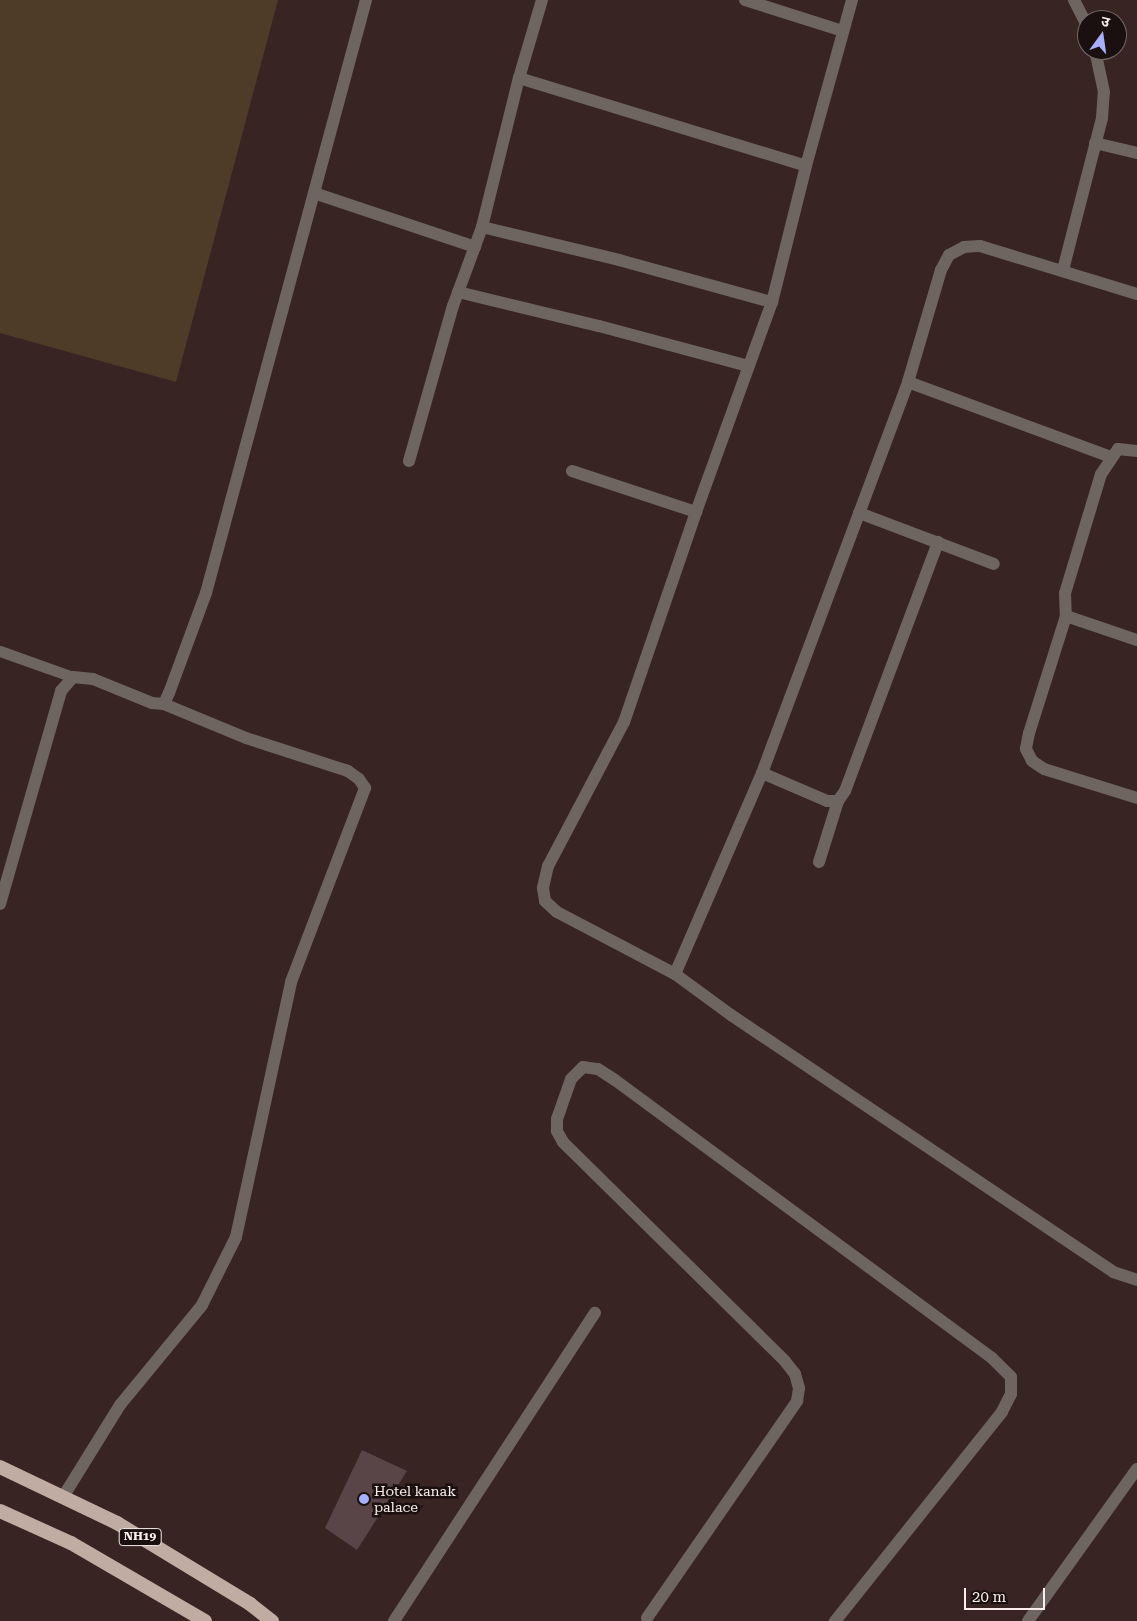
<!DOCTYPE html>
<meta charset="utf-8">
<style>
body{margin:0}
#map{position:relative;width:1137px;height:1621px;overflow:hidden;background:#382423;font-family:"Roboto Serif","Noto Sans Devanagari",serif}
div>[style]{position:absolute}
.green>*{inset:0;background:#4e3c29}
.building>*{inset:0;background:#594448}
.service>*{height:11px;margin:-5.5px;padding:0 5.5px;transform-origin:5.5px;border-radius:5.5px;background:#6e6561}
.minor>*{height:12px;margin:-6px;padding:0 6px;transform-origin:6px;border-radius:6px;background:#6e6561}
.trunk>*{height:14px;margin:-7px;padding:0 7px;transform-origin:7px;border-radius:7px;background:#c0aca2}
.dots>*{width:14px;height:14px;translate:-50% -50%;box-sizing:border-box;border:2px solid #19100f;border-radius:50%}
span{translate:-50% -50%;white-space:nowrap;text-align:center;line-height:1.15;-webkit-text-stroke:5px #19100f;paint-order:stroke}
.shield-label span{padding:1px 4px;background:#19100f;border:1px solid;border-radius:4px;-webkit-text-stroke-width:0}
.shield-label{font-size:12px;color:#fbedec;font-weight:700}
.poi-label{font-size:14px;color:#fbedec}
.left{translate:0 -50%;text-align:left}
.north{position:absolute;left:1077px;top:10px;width:50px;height:50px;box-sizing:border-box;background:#19100f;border:1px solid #736867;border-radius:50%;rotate:14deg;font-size:14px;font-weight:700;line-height:20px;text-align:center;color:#fbedec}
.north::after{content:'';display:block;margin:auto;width:18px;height:22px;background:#a8b0fc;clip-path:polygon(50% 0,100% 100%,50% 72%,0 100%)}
.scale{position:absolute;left:964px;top:1588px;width:81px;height:22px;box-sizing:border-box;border:2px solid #fbedec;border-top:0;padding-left:6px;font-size:15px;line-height:18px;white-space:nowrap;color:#fbedec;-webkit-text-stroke:4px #19100f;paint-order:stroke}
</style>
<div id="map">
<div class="green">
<div style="clip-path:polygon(0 0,278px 0,176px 382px,0 333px)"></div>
</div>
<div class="building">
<div style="clip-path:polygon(362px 1450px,407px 1471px,357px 1550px,325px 1528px)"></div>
</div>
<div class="service">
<div style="left:0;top:651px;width:77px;rotate:19.6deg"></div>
</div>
<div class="minor">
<div style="left:745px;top:0;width:103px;rotate:17.6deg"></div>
<div style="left:852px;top:0;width:172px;rotate:105.5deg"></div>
<div style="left:806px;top:166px;width:140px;rotate:104deg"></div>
<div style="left:772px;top:302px;width:223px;rotate:109.9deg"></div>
<div style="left:696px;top:512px;width:222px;rotate:108.9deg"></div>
<div style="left:624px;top:722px;width:163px;rotate:117.8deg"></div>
<div style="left:548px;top:866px;width:23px;rotate:103deg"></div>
<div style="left:543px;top:888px;width:13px;rotate:81deg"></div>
<div style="left:545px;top:901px;width:16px;rotate:43deg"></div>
<div style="left:557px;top:912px;width:133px;rotate:27.7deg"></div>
<div style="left:675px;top:974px;width:69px;rotate:36.2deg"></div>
<div style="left:731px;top:1015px;width:460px;rotate:33.9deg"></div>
<div style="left:1113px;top:1272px;width:25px;rotate:18deg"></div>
<div style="left:1074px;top:0;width:29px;rotate:63deg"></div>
<div style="left:519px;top:78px;width:300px;rotate:17deg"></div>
<div style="left:1095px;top:143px;width:43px;rotate:13.4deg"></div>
<div style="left:314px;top:193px;width:170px;rotate:18.5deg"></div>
<div style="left:482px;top:227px;width:141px;rotate:13.5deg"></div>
<div style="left:619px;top:260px;width:159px;rotate:15.4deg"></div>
<div style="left:1063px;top:270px;width:157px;rotate:-75.6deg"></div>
<div style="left:1102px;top:118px;width:26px;rotate:-86deg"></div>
<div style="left:1104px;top:92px;width:43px;rotate:-102.1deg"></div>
<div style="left:458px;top:292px;width:145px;rotate:13.6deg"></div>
<div style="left:599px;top:326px;width:154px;rotate:15deg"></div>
<div style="left:908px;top:382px;width:216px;rotate:20.3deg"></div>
<div style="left:1137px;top:451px;width:19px;rotate:-174deg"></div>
<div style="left:1118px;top:449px;width:30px;rotate:124deg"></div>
<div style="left:1101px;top:474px;width:124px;rotate:106.8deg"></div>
<div style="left:1065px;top:593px;width:23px;rotate:88deg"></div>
<div style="left:1066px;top:616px;width:123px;rotate:107.5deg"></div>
<div style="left:1029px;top:733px;width:16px;rotate:101deg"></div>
<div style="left:1026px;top:749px;width:13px;rotate:63deg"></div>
<div style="left:1032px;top:761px;width:14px;rotate:34deg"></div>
<div style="left:1044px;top:769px;width:97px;rotate:17.3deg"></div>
<div style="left:409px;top:461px;width:161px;rotate:-74.2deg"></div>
<div style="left:453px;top:306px;width:84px;rotate:-69.8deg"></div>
<div style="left:482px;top:227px;width:154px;rotate:-76.1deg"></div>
<div style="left:519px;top:78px;width:81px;rotate:-73.6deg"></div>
<div style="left:572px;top:471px;width:131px;rotate:18.3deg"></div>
<div style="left:859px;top:513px;width:144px;rotate:20.7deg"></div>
<div style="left:1066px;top:616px;width:75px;rotate:18.7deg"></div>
<div style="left:762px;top:773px;width:71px;rotate:23.3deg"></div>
<div style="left:827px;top:801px;width:11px"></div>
<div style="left:838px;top:801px;width:12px;rotate:-55deg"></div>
<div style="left:845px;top:791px;width:266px;rotate:-69.5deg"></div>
<div style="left:819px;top:862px;width:64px;rotate:-72.7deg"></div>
<div style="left:0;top:904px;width:222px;rotate:-74deg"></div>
<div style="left:61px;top:691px;width:18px;rotate:-49deg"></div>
<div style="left:73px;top:677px;width:20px;rotate:6deg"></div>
<div style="left:93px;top:679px;width:64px;rotate:22.1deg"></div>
<div style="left:152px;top:703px;width:12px;rotate:5deg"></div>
<div style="left:164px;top:704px;width:12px;rotate:-66deg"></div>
<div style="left:169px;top:693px;width:107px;rotate:-69.7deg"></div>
<div style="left:206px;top:593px;width:614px;rotate:-74.9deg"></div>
<div style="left:675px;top:974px;width:219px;rotate:-66.6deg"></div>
<div style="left:762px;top:773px;width:417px;rotate:-69.5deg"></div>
<div style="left:908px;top:382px;width:117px;rotate:-73.6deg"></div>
<div style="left:941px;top:270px;width:17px;rotate:-62deg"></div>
<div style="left:949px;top:255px;width:17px;rotate:-28deg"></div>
<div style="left:964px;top:247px;width:16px;rotate:-4deg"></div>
<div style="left:980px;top:246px;width:164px;rotate:17deg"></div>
<div style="left:63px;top:1497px;width:108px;rotate:-58.2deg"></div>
<div style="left:120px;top:1405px;width:129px;rotate:-50.6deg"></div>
<div style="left:202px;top:1305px;width:76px;rotate:-63.4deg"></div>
<div style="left:236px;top:1237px;width:261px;rotate:-77.8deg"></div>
<div style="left:291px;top:982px;width:208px;rotate:-69.1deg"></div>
<div style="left:365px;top:788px;width:11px;rotate:-124deg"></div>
<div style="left:359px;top:779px;width:14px;rotate:-144deg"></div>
<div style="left:348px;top:771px;width:107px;rotate:-162.1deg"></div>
<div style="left:246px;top:738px;width:89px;rotate:-157.5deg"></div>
<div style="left:647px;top:1618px;width:264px;rotate:-55.3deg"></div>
<div style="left:797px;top:1401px;width:13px;rotate:-81deg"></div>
<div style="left:799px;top:1388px;width:15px;rotate:-106deg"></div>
<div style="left:795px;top:1374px;width:16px;rotate:-128deg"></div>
<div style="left:785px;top:1361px;width:312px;rotate:-135.4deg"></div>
<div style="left:563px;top:1142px;width:13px;rotate:-119deg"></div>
<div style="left:557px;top:1131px;width:12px;rotate:-90deg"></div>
<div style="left:557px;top:1119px;width:42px;rotate:-70.7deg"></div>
<div style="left:571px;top:1079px;width:17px;rotate:-45deg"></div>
<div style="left:583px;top:1067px;width:15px;rotate:8deg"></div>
<div style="left:598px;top:1069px;width:20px;rotate:33deg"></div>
<div style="left:615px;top:1080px;width:468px;rotate:36.4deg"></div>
<div style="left:992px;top:1358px;width:27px;rotate:45deg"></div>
<div style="left:1011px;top:1377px;width:17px;rotate:90deg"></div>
<div style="left:1011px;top:1394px;width:20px;rotate:117deg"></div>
<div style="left:1002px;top:1412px;width:268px;rotate:128.6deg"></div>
<div style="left:394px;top:1621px;width:368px;rotate:-56.9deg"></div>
<div style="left:1028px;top:1621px;width:187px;rotate:-54.4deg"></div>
</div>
<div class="trunk">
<div style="left:0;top:1467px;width:130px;rotate:25.6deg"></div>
<div style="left:117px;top:1523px;width:156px;rotate:31.3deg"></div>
<div style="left:250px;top:1604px;width:28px;rotate:38deg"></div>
<div style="left:0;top:1511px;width:78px;rotate:24.3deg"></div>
<div style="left:71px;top:1543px;width:155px;rotate:30.2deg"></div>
</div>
<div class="dots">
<div style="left:364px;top:1499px;background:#a8b0fc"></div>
</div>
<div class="shield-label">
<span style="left:140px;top:1537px">NH19</span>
</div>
<div class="poi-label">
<span class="left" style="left:374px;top:1499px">Hotel kanak<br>palace</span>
</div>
<div class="north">उ</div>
<div class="scale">20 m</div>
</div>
